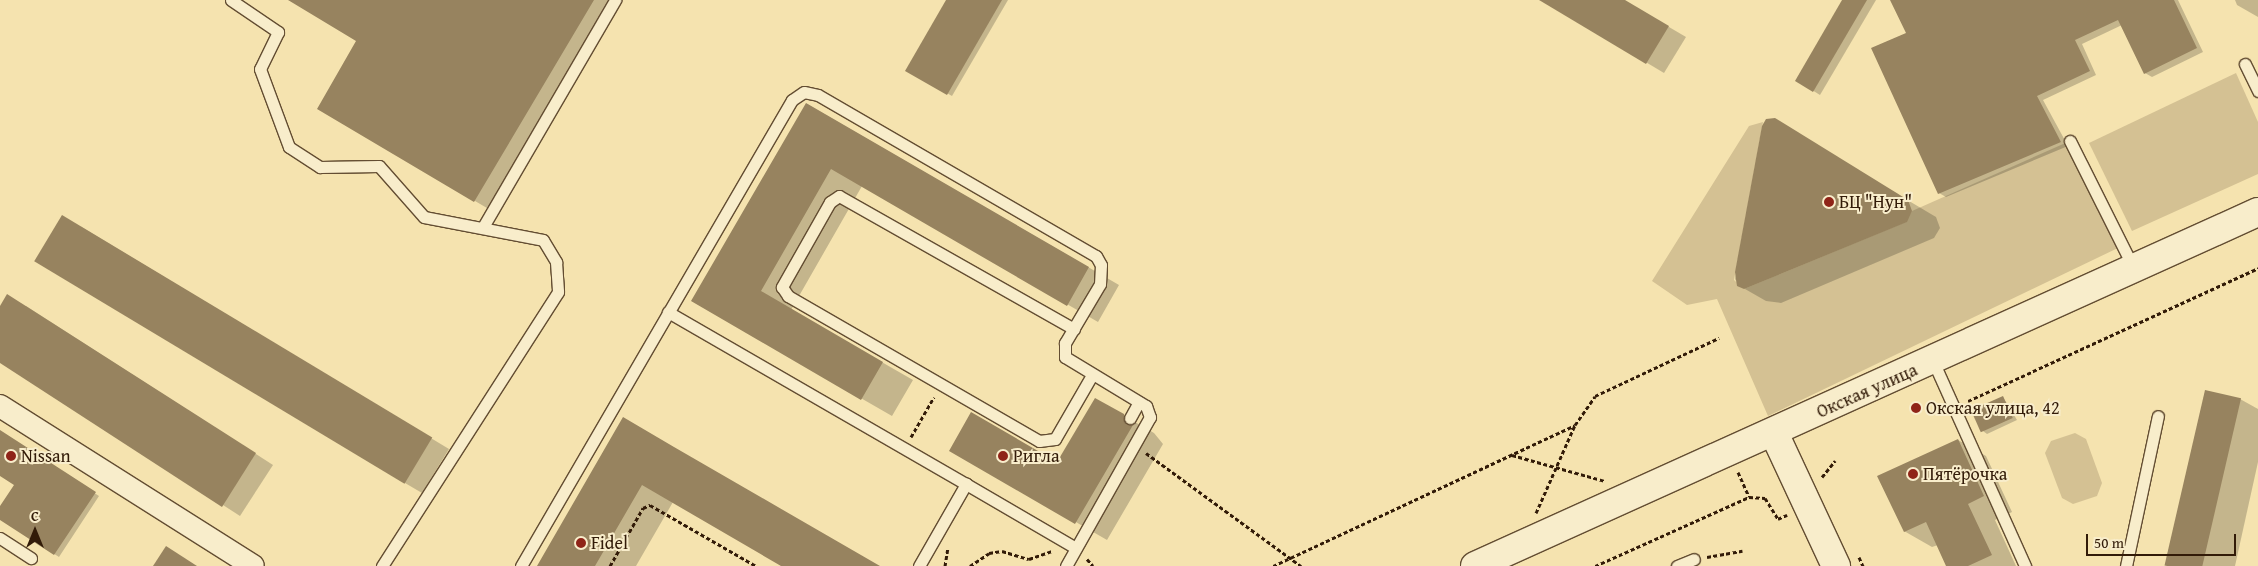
<!DOCTYPE html>
<meta charset="utf-8">
<style>
body{margin:0}
#map{position:relative;width:2258px;height:566px;overflow:hidden;background:#f5e3af;font-family:"Gentium Book Plus",serif}
div>[style]{position:absolute}
.green>*{inset:0;background:#d4c193}
.shadow>*{inset:0;background:#0003}
.building>*{inset:0;background:#97835f;transform-origin:0 0}
.path>*{height:3px;margin-top:-1.5px;transform-origin:0;background:repeating-linear-gradient(90deg,#321b08 0 4px,transparent 0 6.5px)}
.roads{filter:drop-shadow(1px 0 #634d32) drop-shadow(-1px 0 #634d32) drop-shadow(0 1px #634d32) drop-shadow(0 -1px #634d32)}
.lane>*{height:11px;margin:-5.5px;padding:0 5.5px;transform-origin:5.5px;border-radius:5.5px;background:#f8edcb}
.street>*{height:22px;margin:-11px;padding:0 11px;transform-origin:11px;border-radius:11px;background:#f8edcb}
.secondary>*{height:28px;margin:-14px;padding:0 14px;transform-origin:14px;border-radius:14px;background:#f8edcb}
.dots>*{width:14px;height:14px;translate:-50% -50%;box-sizing:border-box;border:2px solid #f8edcb;border-radius:50%}
span{translate:-50% -50%;white-space:nowrap;text-align:center;line-height:1.15;-webkit-text-stroke:4px #f8edcb;paint-order:stroke}
.poi-label{font-size:18px;color:#321b08}
.left{translate:0 -50%;text-align:left}
.street-label{font-size:18px;color:#321b08}
.north{position:absolute;left:10px;top:506px;width:50px;height:50px;-webkit-text-stroke:4px #f8edcb;paint-order:stroke;rotate:0deg;font-size:14px;font-weight:700;line-height:20px;text-align:center;color:#321b08}
.north::after{content:'';display:block;margin:auto;width:18px;height:22px;background:#321b08;clip-path:polygon(50% 0,100% 100%,50% 72%,0 100%)}
.scale{position:absolute;left:2086px;top:534px;width:150px;height:22px;box-sizing:border-box;border:2px solid #321b08;border-top:0;padding-left:6px;font-size:15px;line-height:18px;white-space:nowrap;color:#321b08;-webkit-text-stroke:4px #f8edcb;paint-order:stroke}
</style>
<div id="map">
<div class="green">
<div style="clip-path:polygon(2236px 73px,2258px 122px,2258px 174px,2132px 231px,2089px 143px)"></div>
<div style="clip-path:polygon(1763px 122px,1734px 280px,1744px 289px,1906px 222px,1912px 211px,2070px 141px,2120px 247px,1768px 416px,1717px 299px,1687px 305px,1652px 281px,1749px 126px)"></div>
<div style="clip-path:polygon(2075px 433px,2086px 439px,2102px 483px,2097px 496px,2073px 504px,2062px 498px,2045px 453px,2051px 441px)"></div>
</div>
<div class="shadow">
<div style="clip-path:polygon(291px 0,618px 0,492px 211px,319px 109px,358px 41px)"></div>
<div style="clip-path:polygon(948px 0,1008px 0,952px 96px,907px 70px)"></div>
<div style="clip-path:polygon(1542px 0,1623px 0,1686px 37px,1664px 73px)"></div>
<div style="clip-path:polygon(1844px 0,1876px 0,1820px 95px,1796px 80px)"></div>
<div style="clip-path:polygon(1892px 0,2178px 0,2203px 52px,2152px 77px,2145px 73px,2122px 25px,2082px 44px,2096px 75px,2043px 100px,2068px 146px,1946px 197px,1939px 193px,1907px 33px)"></div>
<div style="clip-path:polygon(2235px 0,2258px 0,2258px 17px,2237px 5px)"></div>
<div style="clip-path:polygon(807px 104px,1119px 285px,1098px 322px,862px 186px,791px 310px,913px 380px,892px 416px,692px 301px)"></div>
<div style="clip-path:polygon(1763px 127px,1798px 135px,1936px 217px,1940px 228px,1934px 238px,1781px 303px,1766px 301px,1738px 285px,1735px 279px)"></div>
<div style="clip-path:polygon(80px 226px,449px 449px,422px 493px,405px 483px)"></div>
<div style="clip-path:polygon(26px 306px,273px 465px,240px 516px,0 361px,0 309px)"></div>
<div style="clip-path:polygon(2003px 397px,2017px 420px,1987px 434px,1983px 431px)"></div>
<div style="clip-path:polygon(1095px 399px,1154px 433px,1163px 444px,1107px 540px,951px 450px,1058px 464px)"></div>
<div style="clip-path:polygon(2240px 399px,2258px 409px,2258px 462px,2235px 566px,2167px 566px)"></div>
<div style="clip-path:polygon(624px 419px,878px 566px,784px 566px,673px 502px,636px 566px,539px 566px)"></div>
<div style="clip-path:polygon(0 431px,99px 496px,59px 557px,0 519px,0 508px,16px 484px,0 474px)"></div>
<div style="clip-path:polygon(1958px 440px,1986px 456px,2012px 512px,1995px 520px,2016px 566px,1948px 566px,1938px 545px,1932px 547px,1904px 531px)"></div>
</div>
<div class="building">
<div style="clip-path:polygon(288px 0,594px 0,474px 202px,317px 109px,356px 41px)"></div>
<div style="clip-path:polygon(946px 0,1002px 0,947px 95px,905px 71px)"></div>
<div style="clip-path:polygon(1539px 0,1625px 0,1669px 26px,1646px 64px)"></div>
<div style="clip-path:polygon(1842px 0,1867px 0,1813px 92px,1795px 81px)"></div>
<div style="clip-path:polygon(1890px 0,2174px 0,2197px 48px,2144px 74px,2118px 20px,2075px 40px,2090px 71px,2037px 96px,2061px 142px,1938px 194px,1871px 48px,1906px 33px)"></div>
<div style="clip-path:polygon(806px 103px,1089px 267px,1067px 306px,831px 169px,761px 291px,883px 362px,861px 400px,691px 301px)"></div>
<div style="clip-path:polygon(1775px 118px,1908px 200px,1912px 211px,1907px 222px,1744px 289px,1737px 286px,1735px 272px,1762px 126px,1766px 119px)"></div>
<div style="left:62px;top:215px;width:432px;height:54px;rotate:31deg"></div>
<div style="clip-path:polygon(7px 294px,256px 453px,222px 507px,0 363px,0 306px)"></div>
<div style="left:2205px;top:390px;width:37px;height:180px;rotate:13deg"></div>
<div style="left:2003px;top:396px;width:24px;height:35px;rotate:66deg"></div>
<div style="clip-path:polygon(1095px 398px,1124px 414px,1126px 424px,1133px 425px,1075px 524px,949px 451px,971px 412px,1057px 462px)"></div>
<div style="clip-path:polygon(623px 417px,674px 447px,880px 566px,781px 566px,642px 485px,595px 566px,537px 566px)"></div>
<div style="clip-path:polygon(0 430px,96px 492px,54px 555px,0 520px,0 506px,14px 485px,0 476px)"></div>
<div style="clip-path:polygon(1958px 439px,1984px 496px,1968px 504px,1992px 555px,1968px 566px,1946px 566px,1926px 522px,1904px 532px,1877px 476px)"></div>
<div style="clip-path:polygon(166px 546px,197px 566px,153px 566px)"></div>
</div>
<div class="path">
<div style="left:1968px;top:401px;width:319px;rotate:-24.6deg"></div>
<div style="left:911px;top:437px;width:46px;rotate:-60.1deg"></div>
<div style="left:1146px;top:453px;width:192px;rotate:36.1deg"></div>
<div style="left:1512px;top:455px;width:97px;rotate:15.6deg"></div>
<div style="left:1738px;top:472px;width:27px;rotate:66deg"></div>
<div style="left:1822px;top:477px;width:21px;rotate:-51deg"></div>
<div style="left:1536px;top:513px;width:96px;rotate:-66.1deg"></div>
<div style="left:1707px;top:557px;width:36px;rotate:-10deg"></div>
<div style="left:1859px;top:557px;width:10px;rotate:66deg"></div>
<div style="left:1087px;top:559px;width:9px;rotate:49deg"></div>
<div style="left:610px;top:566px;width:67px;rotate:-60.4deg"></div>
<div style="left:643px;top:508px;width:8px;rotate:-23deg"></div>
<div style="left:650px;top:505px;width:122px;rotate:29.9deg"></div>
<div style="left:945px;top:566px;width:19px;rotate:-81deg"></div>
<div style="left:970px;top:566px;width:23px;rotate:-34deg"></div>
<div style="left:989px;top:553px;width:13px;rotate:-9deg"></div>
<div style="left:1002px;top:551px;width:28px;rotate:17deg"></div>
<div style="left:1029px;top:559px;width:24px;rotate:-19deg"></div>
<div style="left:1273px;top:566px;width:333px;rotate:-25deg"></div>
<div style="left:1575px;top:425px;width:35px;rotate:-55deg"></div>
<div style="left:1595px;top:396px;width:137px;rotate:-25.1deg"></div>
<div style="left:1595px;top:566px;width:169px;rotate:-24.1deg"></div>
<div style="left:1749px;top:497px;width:16px;rotate:4deg"></div>
<div style="left:1765px;top:498px;width:25px;rotate:58deg"></div>
<div style="left:1778px;top:519px;width:10px;rotate:-24deg"></div>
</div>
<div class="roads">
<div class="lane">
<div style="left:231px;top:0;width:57px;rotate:34.2deg"></div>
<div style="left:278px;top:32px;width:41px;rotate:115.9deg"></div>
<div style="left:260px;top:69px;width:83px;rotate:69.6deg"></div>
<div style="left:289px;top:147px;width:37px;rotate:33deg"></div>
<div style="left:320px;top:167px;width:59px;rotate:-1deg"></div>
<div style="left:379px;top:166px;width:68px;rotate:48.6deg"></div>
<div style="left:424px;top:217px;width:121px;rotate:10.9deg"></div>
<div style="left:543px;top:240px;width:26px;rotate:59deg"></div>
<div style="left:556px;top:262px;width:30px;rotate:86deg"></div>
<div style="left:558px;top:292px;width:326px;rotate:122.7deg"></div>
<div style="left:2245px;top:64px;width:30px;rotate:64deg"></div>
<div style="left:2070px;top:141px;width:143px;rotate:63.4deg"></div>
<div style="left:483px;top:227px;width:263px;rotate:-59.8deg"></div>
<div style="left:668px;top:312px;width:344px;rotate:30deg"></div>
<div style="left:1074px;top:329px;width:270px;rotate:-150.5deg"></div>
<div style="left:839px;top:196px;width:11px;rotate:146deg"></div>
<div style="left:830px;top:202px;width:98px;rotate:119.5deg"></div>
<div style="left:782px;top:287px;width:11px;rotate:56deg"></div>
<div style="left:788px;top:296px;width:290px;rotate:30deg"></div>
<div style="left:1039px;top:441px;width:16px;rotate:-7deg"></div>
<div style="left:1055px;top:439px;width:74px;rotate:-60deg"></div>
<div style="left:1933px;top:361px;width:225px;rotate:65.8deg"></div>
<div style="left:1130px;top:418px;width:18px;rotate:-61deg"></div>
<div style="left:0;top:538px;width:37px;rotate:33deg"></div>
<div style="left:521px;top:566px;width:539px;rotate:-59.82deg"></div>
<div style="left:792px;top:100px;width:14px;rotate:-34deg"></div>
<div style="left:804px;top:92px;width:14px;rotate:12deg"></div>
<div style="left:818px;top:95px;width:321px;rotate:30.1deg"></div>
<div style="left:1096px;top:256px;width:10px;rotate:61deg"></div>
<div style="left:1101px;top:265px;width:19px;rotate:93deg"></div>
<div style="left:1100px;top:284px;width:69px;rotate:120.7deg"></div>
<div style="left:1065px;top:343px;width:14px;rotate:90deg"></div>
<div style="left:1065px;top:357px;width:95px;rotate:31.2deg"></div>
<div style="left:1146px;top:406px;width:12px;rotate:70deg"></div>
<div style="left:1150px;top:417px;width:171px;rotate:119.4deg"></div>
<div style="left:919px;top:566px;width:95px;rotate:-60.2deg"></div>
<div style="left:966px;top:484px;width:127px;rotate:30.2deg"></div>
<div style="left:1677px;top:566px;width:18px;rotate:-22deg"></div>
<div style="left:2126px;top:566px;width:153px;rotate:-78deg"></div>
</div>
<div class="street">
<div style="left:0;top:406px;width:299px;rotate:32.3deg"></div>
</div>
<div class="secondary">
<div style="left:1774px;top:433px;width:147px;rotate:65deg"></div>
<div style="left:1475px;top:566px;width:859px;rotate:-24.33deg"></div>
</div>
</div>
<div class="dots">
<div style="left:1829px;top:202px;background:#8f2418"></div>
<div style="left:1916px;top:408px;background:#8f2418"></div>
<div style="left:11px;top:456px;background:#8f2418"></div>
<div style="left:1003px;top:456px;background:#8f2418"></div>
<div style="left:1913px;top:474px;background:#8f2418"></div>
<div style="left:581px;top:543px;background:#8f2418"></div>
</div>
<div class="poi-label">
<span class="left" style="left:1839px;top:202px">БЦ "Нун"</span>
<span class="left" style="left:1926px;top:408px">Окская улица, 42</span>
<span class="left" style="left:21px;top:456px">Nissan</span>
<span class="left" style="left:1013px;top:456px">Ригла</span>
<span class="left" style="left:1923px;top:474px">Пятёрочка</span>
<span class="left" style="left:591px;top:543px">Fidel</span>
</div>
<div class="street-label">
<span style="left:1867px;top:391px;rotate:-24deg">Окская улица</span>
</div>
<div class="north">С</div>
<div class="scale">50 m</div>
</div>
